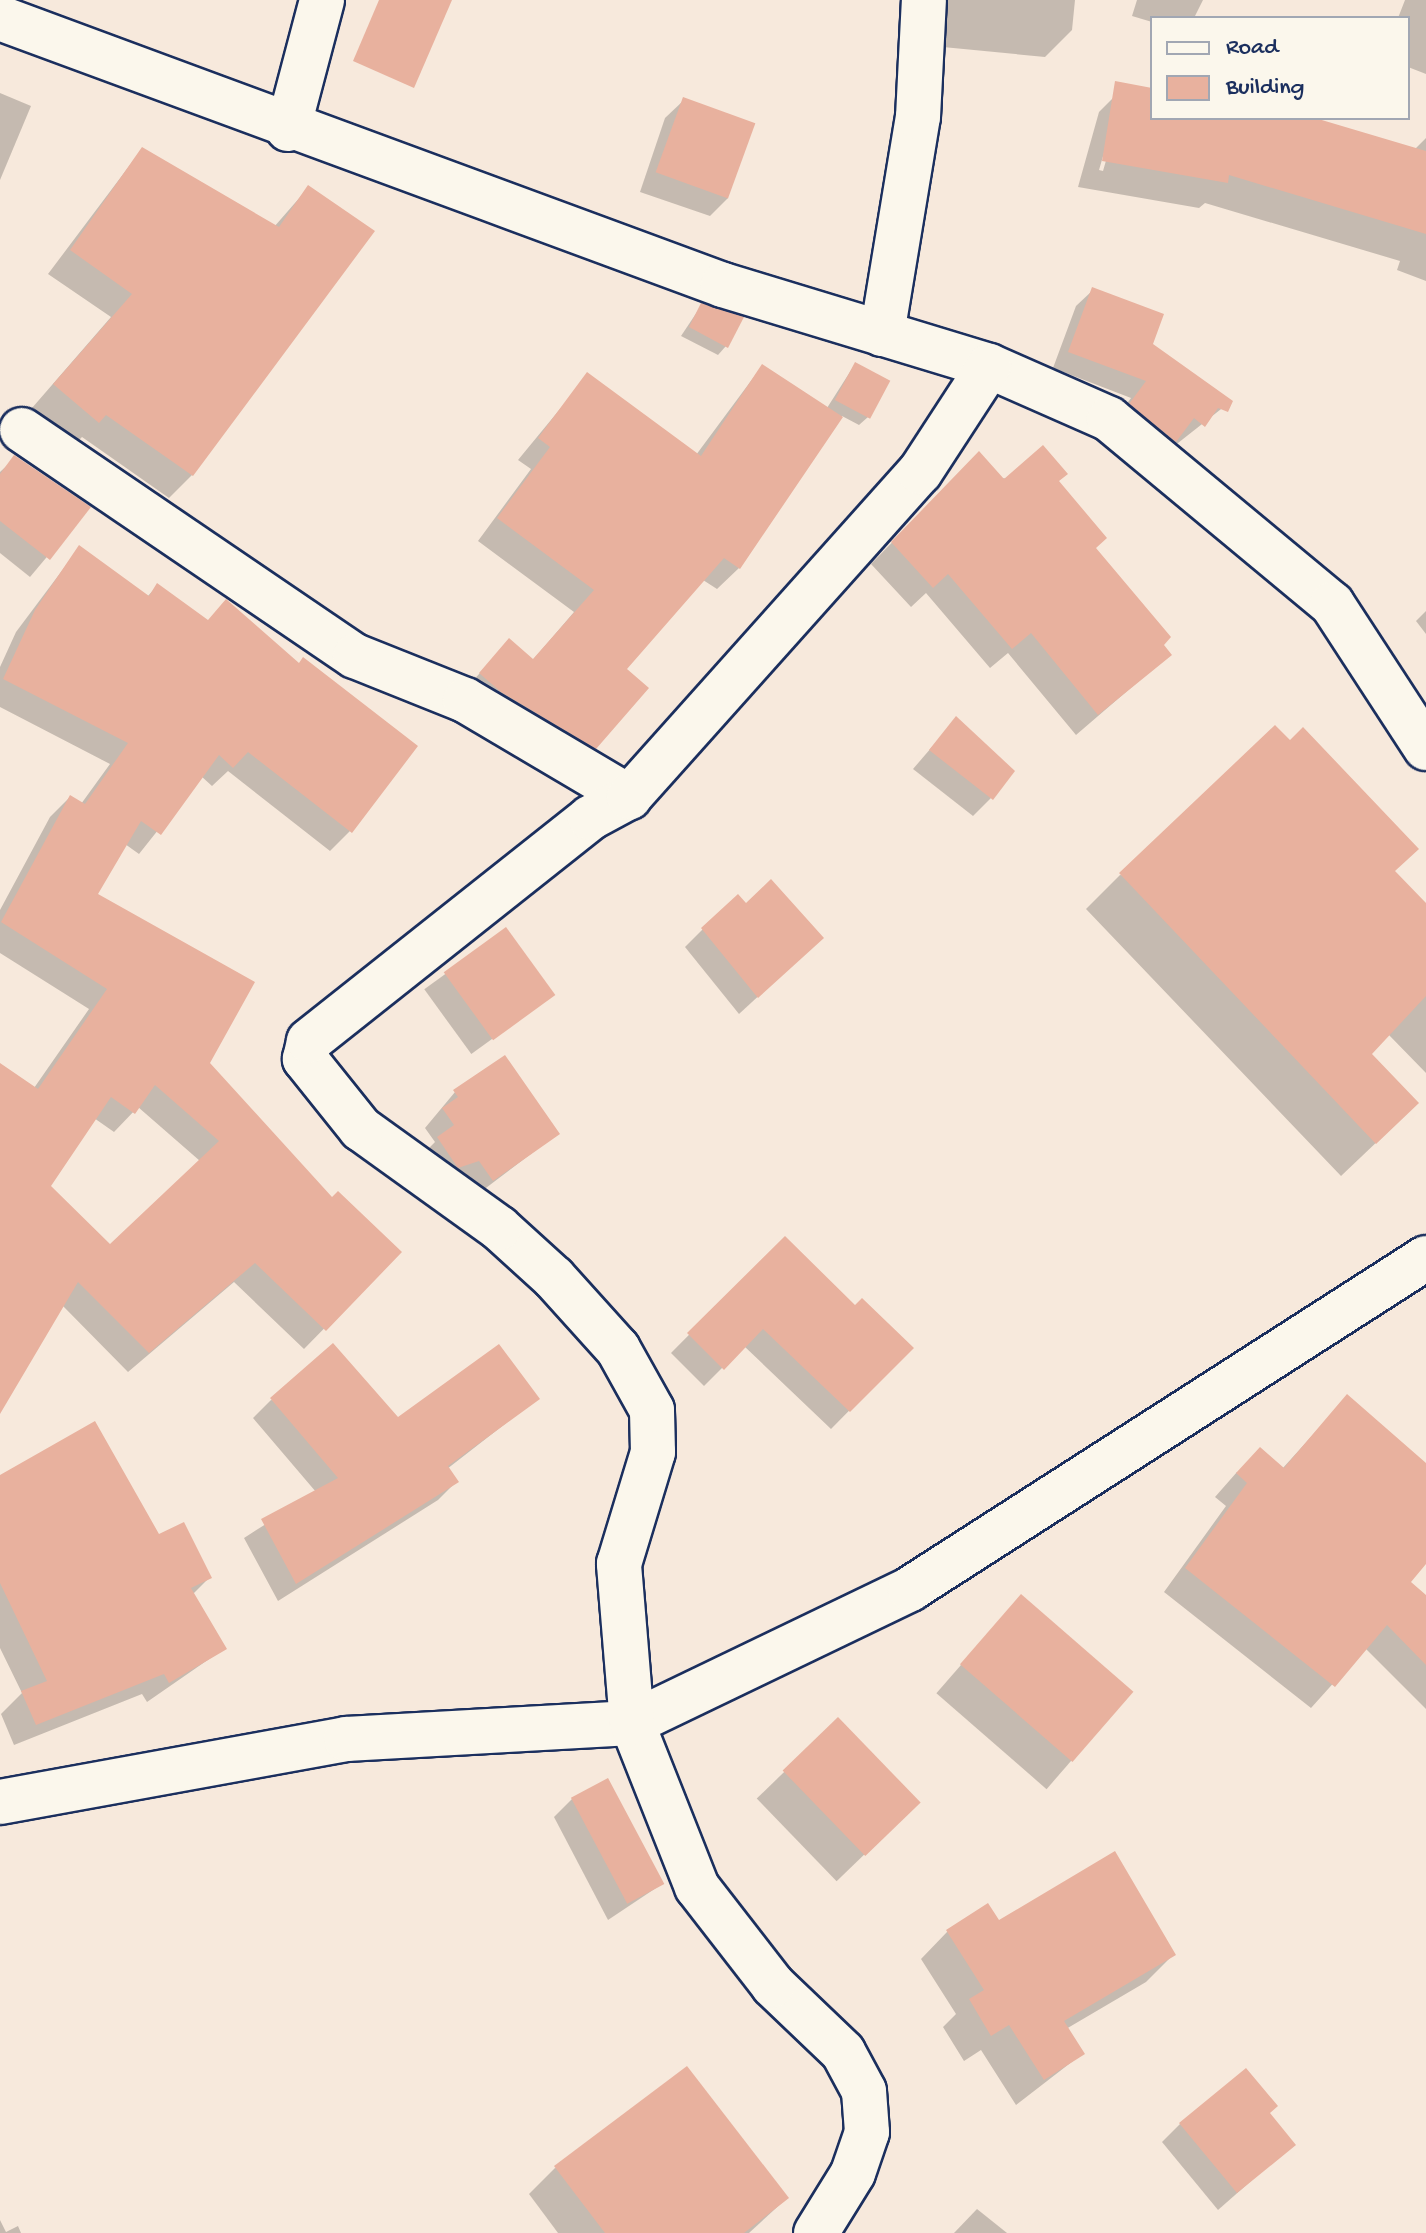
<!DOCTYPE html>
<style>
body{margin:0}
#map{position:relative;width:1426px;height:2233px;overflow:hidden;background:#f7e9dc;font-family:"Gochi Hand",sans-serif}
div>[style]{position:absolute}
.shadow>*{inset:0;background:#0003;transform-origin:0 0}
.building>*{inset:0;background:#e8b19e;transform-origin:0 0}
.roads{filter:drop-shadow(2px 0 #1b2f5e) drop-shadow(-2px 0 #1b2f5e) drop-shadow(0 2px #1b2f5e) drop-shadow(0 -2px #1b2f5e)}
.minor>*{height:44px;margin:-22px;padding:0 22px;transform-origin:22px;border-radius:22px;background:#fbf7ec}
span{translate:-50% -50%;white-space:nowrap;text-align:center;line-height:1.15;-webkit-text-stroke:7px #fbf7ec;paint-order:stroke}
.legend{position:absolute;left:1150px;top:16px;width:260px;height:104px;box-sizing:border-box;background:#fbf7ec;border:2px solid #a1a7b3;margin:0;padding:10px 14px;list-style:none;font-size:24px;color:#1b2f5e}
.legend li{display:flex;align-items:center;gap:16px;height:40px}
.legend b{width:40px;border:2px solid #a1a7b3}
</style>
<div id="map">
<div class="shadow">
<div style="clip-path:polygon(921px 0,1075px 0,1072px 30px,1045px 57px,922px 45px)"></div>
<div style="clip-path:polygon(1137px 0,1203px 0,1194px 18px,1152px 22px,1132px 16px)"></div>
<div style="clip-path:polygon(1405px 0,1426px 0,1426px 74px,1408px 67px,1408px 18px,1398px 18px)"></div>
<div style="clip-path:polygon(evenodd,1126px 85px,1152px 89px,1152px 118px,1307px 118px,1414px 150px,1426px 138px,1426px 281px,1397px 270px,1400px 261px,1205px 203px,1199px 208px,1078px 187px,1099px 112px,1126px 85px,1116px 112px,1120px 112px,1103px 171px,1099px 170px,1116px 112px)"></div>
<div style="clip-path:polygon(0 93px,31px 106px,0 180px)"></div>
<div style="clip-path:polygon(684px 100px,728px 198px,710px 216px,640px 192px,665px 118px)"></div>
<div style="clip-path:polygon(142px 149px,274px 227px,308px 188px,192px 475px,169px 498px,82px 437px,75px 444px,32px 408px,111px 317px,48px 274px)"></div>
<div style="clip-path:polygon(1093px 290px,1151px 345px,1230px 402px,1159px 458px,1114px 421px,1131px 398px,1053px 368px,1076px 306px)"></div>
<div style="clip-path:polygon(701px 306px,726px 346px,718px 355px,681px 336px)"></div>
<div style="clip-path:polygon(855px 364px,868px 417px,859px 425px,842px 416px,739px 568px,717px 589px,703px 580px,624px 669px,595px 747px,573px 769px,460px 695px,509px 641px,532px 661px,574px 612px,478px 541px,531px 469px,518px 460px,588px 375px,696px 455px,762px 366px,827px 408px)"></div>
<div style="clip-path:polygon(15px 458px,88px 508px,30px 577px,0 553px,0 472px)"></div>
<div style="clip-path:polygon(958px 475px,1057px 482px,1094px 549px,1169px 655px,1076px 735px,1008px 653px,990px 668px,926px 593px,911px 607px,871px 564px)"></div>
<div style="clip-path:polygon(evenodd,79px 548px,147px 597px,157px 586px,350px 831px,330px 851px,228px 771px,212px 786px,201px 776px,139px 854px,125px 844px,95px 895px,207px 1064px,332px 1200px,399px 1252px,304px 1349px,234px 1282px,128px 1372px,62px 1305px,0 1400px,0 1065px,34px 1088px,89px 1009px,0 953px,0 910px,50px 817px,70px 797px,81px 804px,110px 764px,0 707px,0 667px,16px 632px,79px 548px,138px 1107px,200px 1161px,110px 1247px,48px 1187px,94px 1118px,114px 1132px,138px 1107px)"></div>
<div style="clip-path:polygon(1426px 611px,1426px 634px,1416px 621px)"></div>
<div style="clip-path:polygon(956px 719px,991px 798px,973px 816px,913px 769px)"></div>
<div style="clip-path:polygon(1120px 875px,1426px 906px,1426px 1073px,1388px 1034px,1369px 1054px,1381px 1138px,1341px 1176px,1086px 909px)"></div>
<div style="clip-path:polygon(703px 929px,803px 955px,739px 1014px,685px 947px)"></div>
<div style="left:506px;top:930px;width:80px;height:101px;rotate:54deg"></div>
<div style="clip-path:polygon(455px 1092px,557px 1134px,474px 1197px,420px 1157px,435px 1142px,425px 1128px)"></div>
<div style="clip-path:polygon(785px 1238px,855px 1308px,911px 1348px,831px 1429px,744px 1346px,704px 1386px,671px 1353px)"></div>
<div style="clip-path:polygon(1347px 1397px,1426px 1466px,1426px 1561px,1408px 1582px,1426px 1598px,1426px 1709px,1365px 1648px,1311px 1708px,1164px 1592px,1226px 1506px,1215px 1497px,1237px 1472px,1282px 1469px)"></div>
<div style="clip-path:polygon(537px 1399px,447px 1469px,456px 1482px,438px 1500px,278px 1601px,244px 1538px,316px 1492px,253px 1418px,271px 1400px,397px 1420px)"></div>
<div style="clip-path:polygon(0 1478px,158px 1537px,209px 1578px,193px 1594px,225px 1648px,147px 1702px,142px 1694px,14px 1745px,1px 1714px,22px 1693px,0 1648px)"></div>
<div style="left:1021px;top:1596px;width:146px;height:129px;rotate:41deg"></div>
<div style="left:838px;top:1720px;width:115px;height:113px;rotate:46deg"></div>
<div style="clip-path:polygon(572px 1799px,662px 1884px,608px 1920px,554px 1817px)"></div>
<div style="clip-path:polygon(998px 1922px,1173px 1955px,1146px 1982px,1066px 2029px,1082px 2054px,1016px 2105px,981px 2050px,964px 2061px,943px 2027px,956px 2014px,921px 1959px,947px 1932px)"></div>
<div style="clip-path:polygon(1268px 2114px,1293px 2144px,1218px 2210px,1162px 2142px,1180px 2124px)"></div>
<div style="clip-path:polygon(555px 2168px,787px 2198px,749px 2233px,558px 2233px,529px 2194px)"></div>
<div style="clip-path:polygon(977px 2209px,1007px 2233px,954px 2233px)"></div>
<div style="clip-path:polygon(0 2220px,6px 2232px,18px 2226px,21px 2233px,0 2233px)"></div>
</div>
<div class="building">
<div style="clip-path:polygon(379px 0,452px 0,414px 88px,353px 61px)"></div>
<div style="clip-path:polygon(1115px 81px,1152px 88px,1152px 118px,1315px 118px,1426px 151px,1426px 234px,1229px 175px,1228px 183px,1102px 161px)"></div>
<div style="left:683px;top:97px;width:77px;height:80px;rotate:20deg"></div>
<div style="clip-path:polygon(142px 147px,279px 227px,308px 185px,375px 231px,193px 476px,106px 415px,99px 423px,53px 384px,132px 294px,70px 250px)"></div>
<div style="clip-path:polygon(1092px 287px,1164px 314px,1153px 344px,1233px 401px,1228px 412px,1218px 408px,1205px 427px,1194px 418px,1176px 442px,1129px 404px,1146px 381px,1068px 352px)"></div>
<div style="clip-path:polygon(701px 303px,744px 317px,728px 348px,689px 327px)"></div>
<div style="left:855px;top:362px;width:40px;height:43px;rotate:28deg"></div>
<div style="clip-path:polygon(762px 364px,843px 417px,740px 569px,724px 558px,627px 669px,649px 688px,596px 749px,501px 692px,479px 673px,509px 638px,533px 659px,594px 590px,497px 518px,550px 447px,538px 438px,587px 372px,701px 456px)"></div>
<div style="clip-path:polygon(1043px 445px,1068px 474px,1059px 481px,1107px 538px,1096px 548px,1171px 637px,1164px 645px,1172px 655px,1098px 715px,1031px 633px,1012px 649px,948px 574px,933px 588px,891px 542px,979px 451px,1004px 479px)"></div>
<div style="clip-path:polygon(14px 455px,91px 507px,50px 560px,0 521px,0 474px)"></div>
<div style="clip-path:polygon(evenodd,79px 545px,149px 596px,157px 583px,208px 620px,226px 599px,299px 663px,303px 657px,418px 746px,352px 833px,248px 752px,233px 768px,219px 755px,161px 835px,141px 821px,98px 894px,255px 982px,210px 1063px,332px 1197px,338px 1191px,402px 1252px,326px 1331px,255px 1263px,149px 1353px,78px 1282px,0 1414px,0 1063px,38px 1089px,107px 989px,1px 922px,70px 795px,85px 804px,128px 743px,3px 679px,35px 610px,79px 545px,155px 1085px,219px 1141px,110px 1244px,51px 1186px,111px 1097px,135px 1114px,155px 1085px)"></div>
<div style="clip-path:polygon(956px 716px,1015px 771px,993px 800px,929px 750px)"></div>
<div style="clip-path:polygon(1275px 725px,1290px 740px,1303px 727px,1419px 849px,1395px 871px,1426px 903px,1426px 996px,1372px 1054px,1419px 1103px,1376px 1144px,1119px 873px)"></div>
<div style="clip-path:polygon(771px 879px,824px 938px,758px 998px,701px 928px,738px 894px,746px 903px)"></div>
<div style="left:506px;top:927px;width:84px;height:77px;rotate:54deg"></div>
<div style="clip-path:polygon(505px 1055px,560px 1134px,493px 1181px,479px 1161px,458px 1168px,437px 1137px,454px 1125px,442px 1108px,458px 1097px,453px 1090px)"></div>
<div style="clip-path:polygon(785px 1236px,855px 1305px,862px 1298px,914px 1348px,850px 1412px,763px 1329px,724px 1370px,687px 1333px)"></div>
<div style="clip-path:polygon(333px 1343px,398px 1417px,499px 1344px,540px 1399px,448px 1466px,459px 1482px,296px 1584px,261px 1519px,338px 1478px,270px 1398px)"></div>
<div style="clip-path:polygon(1347px 1394px,1426px 1463px,1426px 1564px,1411px 1582px,1426px 1595px,1426px 1665px,1387px 1625px,1335px 1687px,1185px 1568px,1247px 1483px,1236px 1473px,1260px 1447px,1284px 1468px)"></div>
<div style="clip-path:polygon(95px 1421px,159px 1534px,184px 1522px,212px 1578px,191px 1588px,227px 1649px,169px 1683px,164px 1674px,36px 1725px,21px 1691px,47px 1681px,0 1583px,0 1475px)"></div>
<div style="left:1021px;top:1594px;width:149px;height:93px;rotate:41deg"></div>
<div style="left:838px;top:1717px;width:119px;height:77px;rotate:46deg"></div>
<div style="left:608px;top:1778px;width:120px;height:42px;rotate:62deg"></div>
<div style="clip-path:polygon(1115px 1851px,1176px 1955px,1064px 2021px,1085px 2054px,1044px 2080px,1009px 2025px,991px 2036px,969px 1999px,984px 1990px,946px 1930px,988px 1903px,999px 1920px)"></div>
<div style="clip-path:polygon(687px 2066px,789px 2198px,744px 2233px,605px 2233px,554px 2166px)"></div>
<div style="clip-path:polygon(1246px 2068px,1278px 2106px,1270px 2113px,1296px 2145px,1237px 2193px,1179px 2123px)"></div>
</div>
<div class="roads">
<div class="minor">
<div style="left:0;top:18px;width:771px;rotate:20.27deg"></div>
<div style="left:723px;top:285px;width:278px;rotate:16.9deg"></div>
<div style="left:989px;top:366px;width:131px;rotate:23.8deg"></div>
<div style="left:1109px;top:419px;width:290px;rotate:39.7deg"></div>
<div style="left:1332px;top:604px;width:172px;rotate:56.9deg"></div>
<div style="left:288px;top:129px;width:133px;rotate:-75.2deg"></div>
<div style="left:882px;top:334px;width:220px;rotate:-80.6deg"></div>
<div style="left:918px;top:117px;width:117px;rotate:-87.1deg"></div>
<div style="left:22px;top:430px;width:402px;rotate:34.2deg"></div>
<div style="left:355px;top:656px;width:118px;rotate:21.8deg"></div>
<div style="left:465px;top:700px;width:191px;rotate:30.6deg"></div>
<div style="left:0;top:1802px;width:352px;rotate:-10.3deg"></div>
<div style="left:346px;top:1739px;width:286px;rotate:-3.2deg"></div>
<div style="left:632px;top:1723px;width:309px;rotate:-25.7deg"></div>
<div style="left:910px;top:1589px;width:613px;rotate:-32.68deg"></div>
<div style="left:816px;top:2233px;width:70px;rotate:-58.3deg"></div>
<div style="left:853px;top:2173px;width:43px;rotate:-71.1deg"></div>
<div style="left:867px;top:2132px;width:41px;rotate:-94.2deg"></div>
<div style="left:864px;top:2091px;width:44px;rotate:-118.3deg"></div>
<div style="left:843px;top:2052px;width:97px;rotate:-136.3deg"></div>
<div style="left:773px;top:1985px;width:124px;rotate:-127.8deg"></div>
<div style="left:697px;top:1887px;width:176px;rotate:-111.6deg"></div>
<div style="left:632px;top:1723px;width:160px;rotate:-94.7deg"></div>
<div style="left:619px;top:1564px;width:117px;rotate:-73.1deg"></div>
<div style="left:653px;top:1452px;width:42px;rotate:-91.4deg"></div>
<div style="left:652px;top:1410px;width:70px;rotate:-119.1deg"></div>
<div style="left:618px;top:1349px;width:96px;rotate:-132deg"></div>
<div style="left:554px;top:1278px;width:74px;rotate:-137.7deg"></div>
<div style="left:499px;top:1228px;width:170px;rotate:-144.3deg"></div>
<div style="left:361px;top:1129px;width:90px;rotate:-128.7deg"></div>
<div style="left:305px;top:1059px;width:18px;rotate:-77deg"></div>
<div style="left:309px;top:1041px;width:359px;rotate:-38.4deg"></div>
<div style="left:590px;top:818px;width:44px;rotate:-28.3deg"></div>
<div style="left:629px;top:797px;width:436px;rotate:-48.2deg"></div>
<div style="left:920px;top:472px;width:126px;rotate:-56.9deg"></div>
</div>
</div>
<ul class="legend">
<li><b style="height:10px;background:#fbf7ec"></b>Road</li>
<li><b style="height:22px;background:#e8b19e"></b>Building</li>
</ul>
</div>
